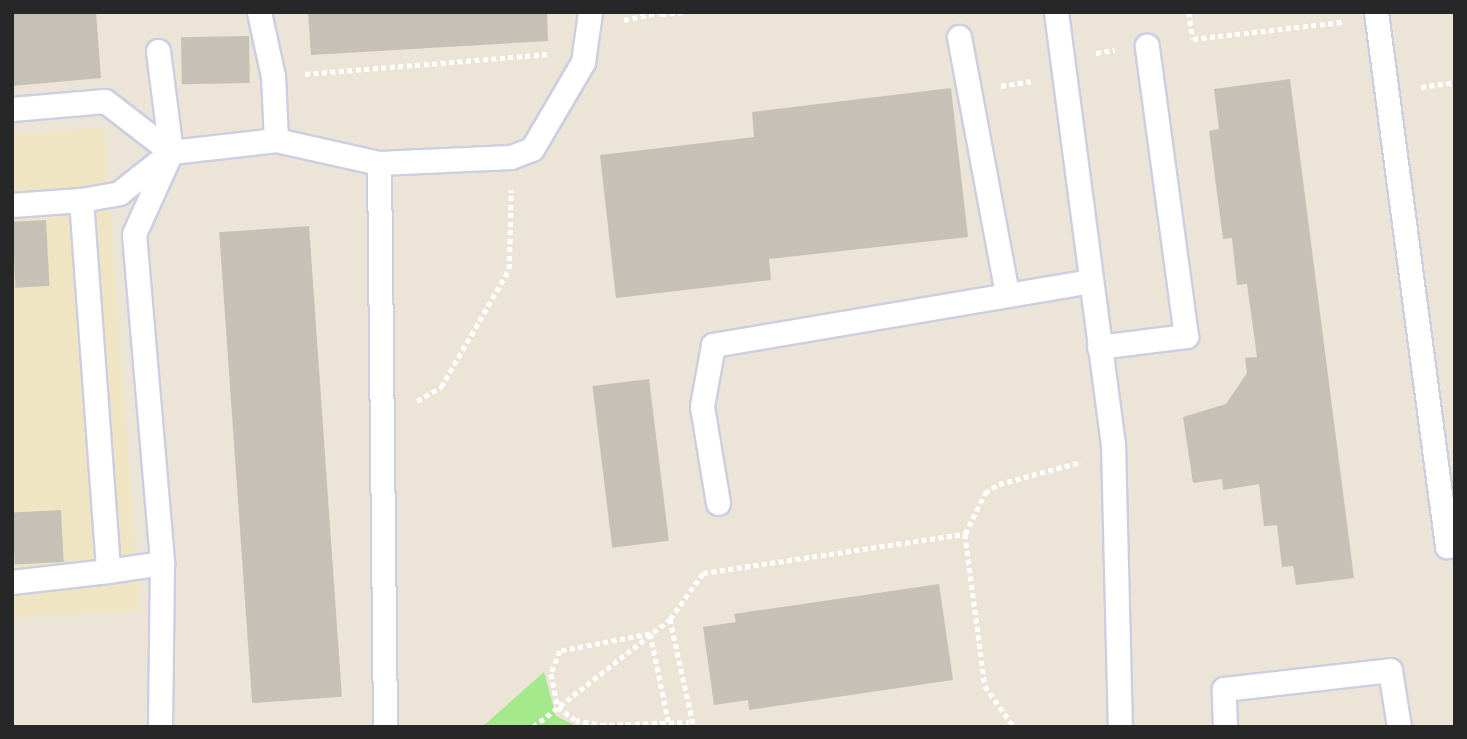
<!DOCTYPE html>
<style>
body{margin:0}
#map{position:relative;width:1467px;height:739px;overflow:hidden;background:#ece4d6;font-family:"Open Sans",sans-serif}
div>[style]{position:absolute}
.education>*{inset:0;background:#f0e5c3}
.green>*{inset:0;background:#a4e98c}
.building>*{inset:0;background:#c6c1b6;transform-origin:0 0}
.path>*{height:4.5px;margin-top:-2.25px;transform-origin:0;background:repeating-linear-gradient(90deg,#fff 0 5px,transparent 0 8.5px)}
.roads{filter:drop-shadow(2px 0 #cccee2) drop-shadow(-2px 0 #cccee2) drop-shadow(0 2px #cccee2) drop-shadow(0 -2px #cccee2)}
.lane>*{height:23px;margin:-11.5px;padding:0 11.5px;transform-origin:11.5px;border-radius:11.5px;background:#fff}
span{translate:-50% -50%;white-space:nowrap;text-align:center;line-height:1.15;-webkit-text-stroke:6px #fff;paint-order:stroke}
.frame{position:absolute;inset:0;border:14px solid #272727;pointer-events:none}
</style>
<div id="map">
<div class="education">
<div style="clip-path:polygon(104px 127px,140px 611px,12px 618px,12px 135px)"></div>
</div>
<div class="green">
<div style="clip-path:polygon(544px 672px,556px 716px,578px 727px,482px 727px)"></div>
</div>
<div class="building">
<div style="clip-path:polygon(12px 12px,96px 12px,101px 78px,12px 86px)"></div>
<div style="clip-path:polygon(308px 12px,547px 12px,548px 41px,311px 55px)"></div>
<div style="left:249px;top:36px;width:47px;height:68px;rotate:89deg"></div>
<div style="clip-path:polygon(1290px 79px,1354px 578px,1296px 585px,1293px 566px,1282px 567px,1277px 525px,1264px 526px,1259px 484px,1223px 490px,1222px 479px,1193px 483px,1183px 417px,1226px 404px,1247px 373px,1245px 358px,1257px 357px,1247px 284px,1237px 285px,1232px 238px,1223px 239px,1209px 131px,1219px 129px,1214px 89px)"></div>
<div style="clip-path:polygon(951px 88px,968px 237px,769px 259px,771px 280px,616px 298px,600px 155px,754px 137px,752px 112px)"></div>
<div style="left:46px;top:220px;width:66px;height:34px;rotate:87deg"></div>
<div style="left:309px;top:226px;width:472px;height:90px;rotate:86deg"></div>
<div style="left:649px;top:379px;width:163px;height:57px;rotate:83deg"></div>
<div style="left:61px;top:510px;width:52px;height:49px;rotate:87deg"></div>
<div style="clip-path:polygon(939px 584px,953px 680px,749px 710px,748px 700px,714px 705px,703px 627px,736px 622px,734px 614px)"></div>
</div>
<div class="path">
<div style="left:1189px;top:12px;width:27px;rotate:82deg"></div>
<div style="left:1193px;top:39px;width:150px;rotate:-6.5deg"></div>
<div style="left:661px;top:14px;width:23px;rotate:-5deg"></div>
<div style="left:624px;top:20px;width:39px;rotate:-12deg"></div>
<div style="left:1096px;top:53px;width:19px;rotate:-9deg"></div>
<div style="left:305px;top:74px;width:244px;rotate:-4.7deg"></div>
<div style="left:1001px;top:86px;width:30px;rotate:-9deg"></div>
<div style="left:1421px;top:87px;width:34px;rotate:-8deg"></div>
<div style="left:417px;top:401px;width:28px;rotate:-30deg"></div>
<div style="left:441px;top:387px;width:136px;rotate:-60deg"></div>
<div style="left:509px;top:269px;width:79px;rotate:-88.5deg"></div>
<div style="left:965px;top:534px;width:153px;rotate:82.5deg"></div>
<div style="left:985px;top:686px;width:50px;rotate:54.7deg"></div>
<div style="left:670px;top:619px;width:111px;rotate:77.5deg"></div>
<div style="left:668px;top:722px;width:90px;rotate:-101.6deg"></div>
<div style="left:650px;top:634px;width:92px;rotate:169.3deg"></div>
<div style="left:560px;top:651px;width:25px;rotate:111deg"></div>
<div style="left:551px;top:674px;width:34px;rotate:78deg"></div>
<div style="left:558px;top:707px;width:21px;rotate:37deg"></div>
<div style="left:575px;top:720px;width:26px;rotate:11deg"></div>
<div style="left:601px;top:725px;width:88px;rotate:-2deg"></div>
<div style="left:533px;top:727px;width:174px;rotate:-38.2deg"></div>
<div style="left:670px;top:619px;width:57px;rotate:-54.3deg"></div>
<div style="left:703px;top:573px;width:265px;rotate:-8.5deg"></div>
<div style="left:965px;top:534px;width:46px;rotate:-64deg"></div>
<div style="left:985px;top:493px;width:17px;rotate:-33deg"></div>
<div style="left:999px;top:484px;width:85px;rotate:-15deg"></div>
</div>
<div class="roads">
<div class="lane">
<div style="left:259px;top:12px;width:66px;rotate:77.7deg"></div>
<div style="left:273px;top:76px;width:64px;rotate:87.3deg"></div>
<div style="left:276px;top:140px;width:106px;rotate:12.6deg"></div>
<div style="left:379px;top:163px;width:132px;rotate:-2.6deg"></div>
<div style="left:511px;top:157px;width:22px;rotate:-21deg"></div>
<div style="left:532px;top:149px;width:101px;rotate:-59.6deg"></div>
<div style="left:583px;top:62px;width:50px;rotate:-82deg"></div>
<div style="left:1056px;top:12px;width:436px;rotate:82.5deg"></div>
<div style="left:1113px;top:444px;width:283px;rotate:88.6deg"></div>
<div style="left:1376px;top:12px;width:539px;rotate:82.43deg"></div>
<div style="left:959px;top:37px;width:261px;rotate:79.4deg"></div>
<div style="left:158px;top:51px;width:102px;rotate:82.7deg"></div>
<div style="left:171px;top:152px;width:90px;rotate:114.3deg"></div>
<div style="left:134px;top:234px;width:330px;rotate:85.1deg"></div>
<div style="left:162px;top:563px;width:164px;rotate:90.7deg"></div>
<div style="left:12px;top:109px;width:93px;rotate:-4.9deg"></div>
<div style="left:105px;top:101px;width:83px;rotate:37.7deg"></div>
<div style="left:171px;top:152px;width:106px;rotate:-6.5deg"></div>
<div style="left:379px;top:163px;width:564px;rotate:89.39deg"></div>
<div style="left:81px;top:200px;width:39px;rotate:-10deg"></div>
<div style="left:119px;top:193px;width:60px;rotate:-38.2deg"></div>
<div style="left:12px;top:205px;width:69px;rotate:-4.1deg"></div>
<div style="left:81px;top:200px;width:372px;rotate:85.8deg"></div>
<div style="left:108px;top:571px;width:97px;rotate:173.5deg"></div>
<div style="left:1099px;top:347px;width:88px;rotate:-7.2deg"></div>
<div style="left:1186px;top:336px;width:293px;rotate:-97.7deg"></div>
<div style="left:718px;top:503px;width:98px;rotate:-99.4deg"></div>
<div style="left:702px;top:406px;width:62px;rotate:-79.8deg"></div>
<div style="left:713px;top:345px;width:383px;rotate:-9.6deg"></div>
<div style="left:108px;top:571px;width:55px;rotate:-8.4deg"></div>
<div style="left:1225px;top:727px;width:38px;rotate:-92deg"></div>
<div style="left:1224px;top:689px;width:167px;rotate:-6.5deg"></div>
<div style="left:1390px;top:670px;width:58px;rotate:81deg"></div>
</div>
</div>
<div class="frame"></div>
</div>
